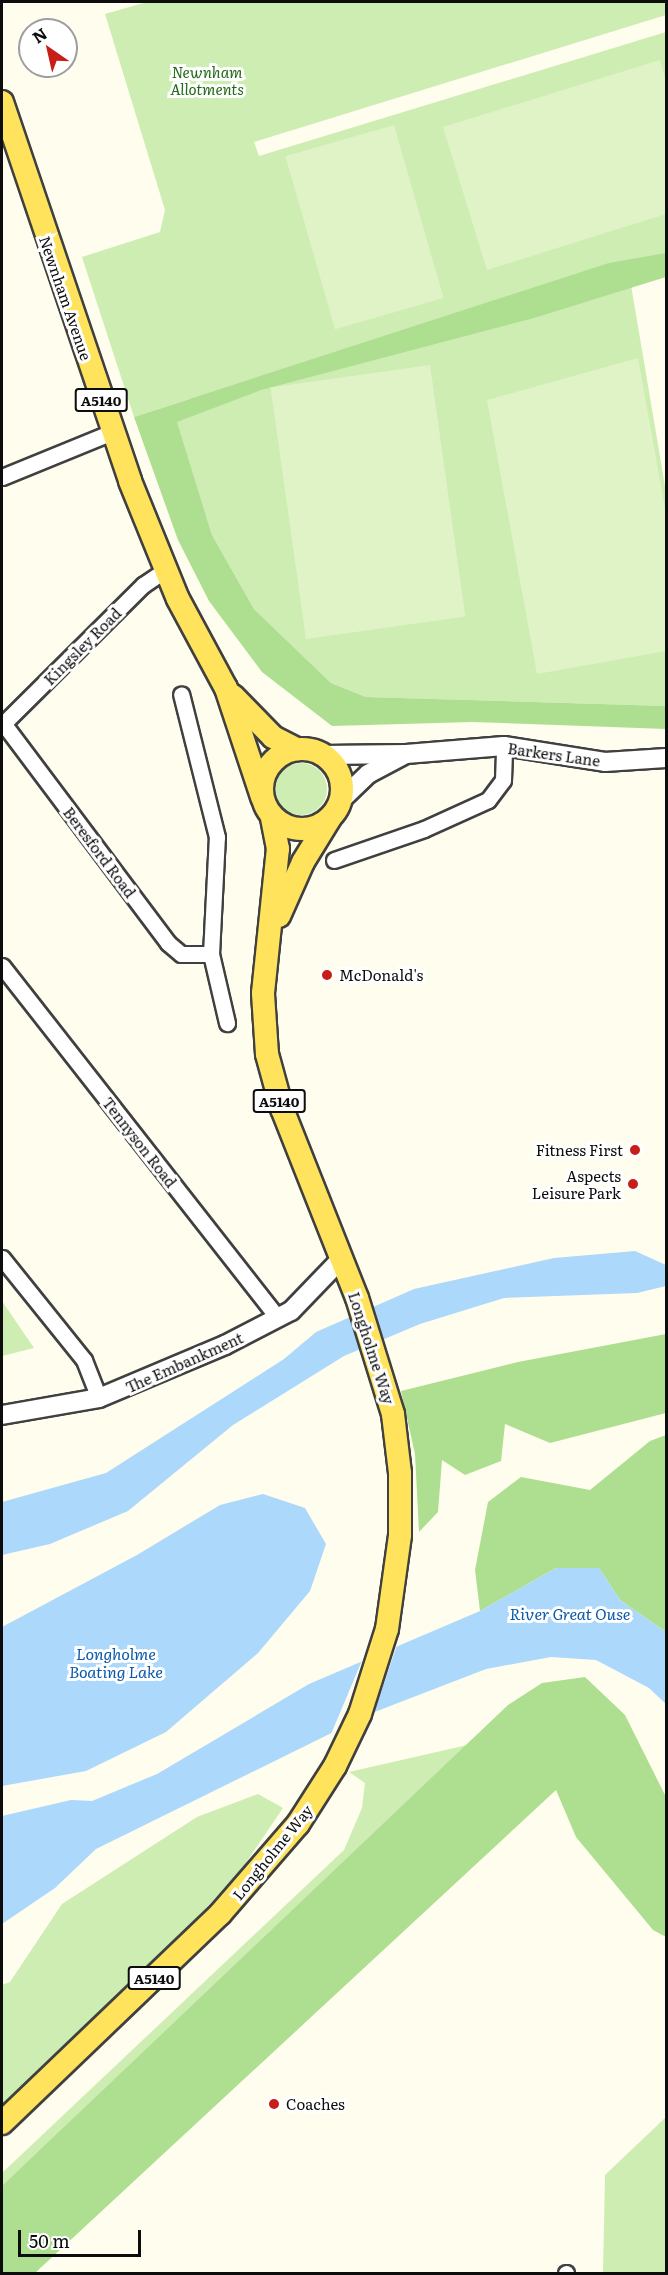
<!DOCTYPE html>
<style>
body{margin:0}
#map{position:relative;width:668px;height:2275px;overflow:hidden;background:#fffded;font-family:Literata,serif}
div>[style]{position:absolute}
.green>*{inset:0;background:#cdedb3}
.round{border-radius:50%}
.forest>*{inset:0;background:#aedf91}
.pitch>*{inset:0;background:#e0f3c6;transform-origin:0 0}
.water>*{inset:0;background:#acd8fb}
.pier>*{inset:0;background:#fffded}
.roads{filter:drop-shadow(2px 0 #404040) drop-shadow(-2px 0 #404040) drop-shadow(0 2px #404040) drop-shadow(0 -2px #404040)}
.minor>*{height:15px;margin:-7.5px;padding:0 7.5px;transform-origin:7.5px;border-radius:7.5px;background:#fff}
.tertiary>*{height:18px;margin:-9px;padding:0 9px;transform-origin:9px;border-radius:9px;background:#fff}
.primary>*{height:22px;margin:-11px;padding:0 11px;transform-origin:11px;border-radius:11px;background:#ffe35d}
.primary>.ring{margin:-11px;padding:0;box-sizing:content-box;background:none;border:22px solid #ffe35d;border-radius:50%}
.dots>*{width:16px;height:16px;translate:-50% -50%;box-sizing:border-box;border:3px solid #fff;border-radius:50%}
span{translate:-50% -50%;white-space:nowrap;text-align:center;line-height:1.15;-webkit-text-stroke:6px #fff;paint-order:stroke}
.shield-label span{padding:2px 4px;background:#fff;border:2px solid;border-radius:4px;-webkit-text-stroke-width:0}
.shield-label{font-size:14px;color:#0d0d0d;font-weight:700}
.park-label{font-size:15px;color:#236a18;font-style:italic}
.street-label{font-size:15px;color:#0d0d0d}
.poi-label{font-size:15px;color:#0d0d0d}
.left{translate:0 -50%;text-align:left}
.right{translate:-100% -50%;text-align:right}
.water-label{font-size:16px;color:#0c59a9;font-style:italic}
.frame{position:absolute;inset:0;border:3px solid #0d0d0d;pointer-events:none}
.north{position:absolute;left:18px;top:18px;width:60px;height:60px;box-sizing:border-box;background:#fff;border:2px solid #9e9e9e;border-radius:50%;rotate:326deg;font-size:16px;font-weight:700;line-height:24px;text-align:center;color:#0d0d0d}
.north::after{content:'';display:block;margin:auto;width:21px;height:27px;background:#c81e19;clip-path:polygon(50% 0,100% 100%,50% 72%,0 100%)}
.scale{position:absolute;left:18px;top:2230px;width:123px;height:27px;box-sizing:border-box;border:3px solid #0d0d0d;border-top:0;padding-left:8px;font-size:18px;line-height:21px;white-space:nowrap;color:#0d0d0d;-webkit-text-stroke:4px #fff;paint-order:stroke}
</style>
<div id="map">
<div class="green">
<div style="clip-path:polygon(147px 2px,666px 2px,666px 15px,254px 142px,259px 156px,666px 32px,666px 277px,631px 285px,666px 492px,666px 706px,366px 697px,331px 683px,254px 609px,212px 535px,176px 420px,189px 399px,134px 417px,82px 257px,160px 232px,165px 210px,105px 14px)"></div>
<div class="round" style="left:275px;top:763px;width:52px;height:52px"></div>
<div style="clip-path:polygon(2px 1301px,34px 1348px,2px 1356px)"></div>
<div style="clip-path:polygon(498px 1738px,2px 2210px,2px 2173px,344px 1850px,362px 1808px,365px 1783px,349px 1772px)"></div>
<div style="clip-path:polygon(258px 1794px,283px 1808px,241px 1870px,175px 1942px,2px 2108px,2px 1985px,10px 1982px,62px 1904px,197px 1817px)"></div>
<div style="clip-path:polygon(666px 2117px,666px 2273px,603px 2274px,605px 2175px)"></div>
</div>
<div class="forest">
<div style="clip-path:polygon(666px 253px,666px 277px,534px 318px,261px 390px,177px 422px,212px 535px,254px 609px,331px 683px,366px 697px,666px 706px,666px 729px,472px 722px,332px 726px,262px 672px,209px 601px,178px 540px,134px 417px,609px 263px)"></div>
<div style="clip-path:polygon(666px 1334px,666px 1413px,550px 1443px,505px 1424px,501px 1461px,465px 1475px,442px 1460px,438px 1512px,419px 1532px,415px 1454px,401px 1391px,518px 1362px)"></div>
<div style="clip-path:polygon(666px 1435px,666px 1632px,620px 1600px,599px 1568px,556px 1568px,480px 1611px,475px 1570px,488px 1502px,521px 1477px,590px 1490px,650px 1441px)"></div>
<div style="clip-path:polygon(585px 1677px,625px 1715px,666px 1797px,666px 1937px,653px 1930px,576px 1837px,556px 1790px,35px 2273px,2px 2273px,2px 2186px,508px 1705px,542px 1683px)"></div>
</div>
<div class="pitch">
<div style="clip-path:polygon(660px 60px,666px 81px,666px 214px,487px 270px,443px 127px)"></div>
<div style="left:394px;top:125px;width:180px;height:113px;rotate:74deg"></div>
<div style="clip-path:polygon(638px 358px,666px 514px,666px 651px,537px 674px,487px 400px)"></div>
<div style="left:430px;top:365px;width:254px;height:161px;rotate:82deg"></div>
</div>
<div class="water">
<div style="clip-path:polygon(635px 1251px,666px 1265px,666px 1286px,637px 1293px,504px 1298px,420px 1324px,344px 1356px,233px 1425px,128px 1511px,50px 1544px,2px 1555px,2px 1502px,106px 1473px,284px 1359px,316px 1332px,414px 1289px,554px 1258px)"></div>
<div style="clip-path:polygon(263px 1494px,305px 1508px,326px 1544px,310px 1591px,258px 1653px,166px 1732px,86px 1771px,2px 1786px,2px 1627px,137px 1555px,220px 1505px)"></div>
<div style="clip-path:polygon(556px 1568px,599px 1568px,620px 1600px,666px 1632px,666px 1704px,649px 1688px,596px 1660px,551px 1657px,486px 1669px,372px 1713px,96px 1849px,55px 1888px,2px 1924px,2px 1816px,71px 1800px,92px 1801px,157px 1774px,309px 1684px,480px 1611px)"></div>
</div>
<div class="pier">
<div style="clip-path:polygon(398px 1642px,373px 1716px,329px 1739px,363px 1658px)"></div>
</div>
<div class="roads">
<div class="minor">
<div style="left:2px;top:477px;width:119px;rotate:-22.2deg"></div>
<div style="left:3px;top:723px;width:275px;rotate:53.1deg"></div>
<div style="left:168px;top:943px;width:17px;rotate:40deg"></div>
<div style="left:181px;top:954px;width:30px"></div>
<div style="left:211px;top:954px;width:117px;rotate:-87.1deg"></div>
<div style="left:217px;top:837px;width:147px;rotate:-104.1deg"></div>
<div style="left:2px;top:725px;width:199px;rotate:-44.8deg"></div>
<div style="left:143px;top:585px;width:27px;rotate:-34deg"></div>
<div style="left:334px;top:860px;width:95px;rotate:-19deg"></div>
<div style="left:424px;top:829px;width:70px;rotate:-24.4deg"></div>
<div style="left:488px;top:800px;width:25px;rotate:-53deg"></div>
<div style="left:503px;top:780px;width:34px;rotate:-88deg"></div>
<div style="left:211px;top:954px;width:71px;rotate:76.9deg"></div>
<div style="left:2px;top:966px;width:447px;rotate:51.9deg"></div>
<div style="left:2px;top:1258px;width:131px;rotate:51.2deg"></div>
<div style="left:84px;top:1360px;width:41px;rotate:68.5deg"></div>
<div style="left:566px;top:2273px;width:1px;rotate:90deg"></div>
</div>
<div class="tertiary">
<div style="left:324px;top:755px;width:82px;rotate:-0.7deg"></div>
<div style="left:406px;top:754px;width:98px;rotate:-4.7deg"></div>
<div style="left:504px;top:746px;width:102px;rotate:9deg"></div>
<div style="left:605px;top:762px;width:61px;rotate:-3.8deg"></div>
<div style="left:340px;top:801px;width:39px;rotate:-44deg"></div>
<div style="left:368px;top:774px;width:41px;rotate:-27.8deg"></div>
<div style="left:2px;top:1415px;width:98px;rotate:-9.9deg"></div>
<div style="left:99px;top:1398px;width:137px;rotate:-22.8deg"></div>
<div style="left:225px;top:1345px;width:74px;rotate:-27.3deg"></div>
<div style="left:291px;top:1311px;width:74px;rotate:-46.1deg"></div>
</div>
<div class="primary">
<div style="left:2px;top:102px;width:400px;rotate:71.3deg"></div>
<div style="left:130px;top:481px;width:127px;rotate:67.9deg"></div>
<div style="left:178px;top:599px;width:101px;rotate:61.7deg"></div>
<div style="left:226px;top:688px;width:115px;rotate:71.7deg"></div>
<div style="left:233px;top:696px;width:57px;rotate:45.7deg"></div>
<div style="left:273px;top:737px;width:27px;rotate:27deg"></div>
<div class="ring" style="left:262px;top:749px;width:58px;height:58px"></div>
<div style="left:279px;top:916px;width:59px;rotate:-66deg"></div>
<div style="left:303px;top:862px;width:52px;rotate:-58.5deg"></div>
<div style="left:2px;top:2123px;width:302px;rotate:-43.8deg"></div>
<div style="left:220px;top:1914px;width:119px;rotate:-49.1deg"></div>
<div style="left:298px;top:1824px;width:69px;rotate:-57.5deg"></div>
<div style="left:335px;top:1766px;width:58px;rotate:-64.3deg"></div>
<div style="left:360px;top:1714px;width:89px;rotate:-72.4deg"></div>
<div style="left:387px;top:1629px;width:95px;rotate:-82.1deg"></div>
<div style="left:400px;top:1535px;width:62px;rotate:-90deg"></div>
<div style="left:400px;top:1473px;width:59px;rotate:-96.8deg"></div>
<div style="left:393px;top:1414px;width:121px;rotate:-107.2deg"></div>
<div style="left:357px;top:1298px;width:203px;rotate:-111.6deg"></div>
<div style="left:282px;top:1109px;width:57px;rotate:-105.3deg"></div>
<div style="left:267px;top:1054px;width:61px;rotate:-93.8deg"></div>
<div style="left:263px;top:993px;width:145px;rotate:-84.1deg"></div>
<div style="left:278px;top:849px;width:33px;rotate:-101deg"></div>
</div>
</div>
<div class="dots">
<div style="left:327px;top:975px;background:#c81e19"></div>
<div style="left:635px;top:1150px;background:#c81e19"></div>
<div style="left:633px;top:1184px;background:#c81e19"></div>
<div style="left:274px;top:2104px;background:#c81e19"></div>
</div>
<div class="shield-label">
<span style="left:101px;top:400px">A5140</span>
<span style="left:279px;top:1101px">A5140</span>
<span style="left:154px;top:1978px">A5140</span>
</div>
<div class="park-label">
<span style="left:207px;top:80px">Newnham<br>Allotments</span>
</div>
<div class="street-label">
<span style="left:66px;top:298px;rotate:71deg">Newnham Avenue</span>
<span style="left:82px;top:646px;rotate:-45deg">Kingsley Road</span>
<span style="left:554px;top:754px;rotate:8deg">Barkers Lane</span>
<span style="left:100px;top:852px;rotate:53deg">Beresford Road</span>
<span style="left:140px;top:1142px;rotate:52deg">Tennyson Road</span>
<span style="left:372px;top:1348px;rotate:72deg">Longholme Way</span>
<span style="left:184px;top:1362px;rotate:-24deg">The Embankment</span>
<span style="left:272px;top:1852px;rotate:-51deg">Longholme Way</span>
</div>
<div class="poi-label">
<span class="left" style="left:339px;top:975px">McDonald's</span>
<span class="right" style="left:623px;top:1150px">Fitness First</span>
<span class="right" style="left:621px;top:1184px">Aspects<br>Leisure Park</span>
<span class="left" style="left:286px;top:2104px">Coaches</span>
</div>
<div class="water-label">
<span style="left:570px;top:1613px">River Great Ouse</span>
<span style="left:116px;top:1662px">Longholme<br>Boating Lake</span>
</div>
<div class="frame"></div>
<div class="north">N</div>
<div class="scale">50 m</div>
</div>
